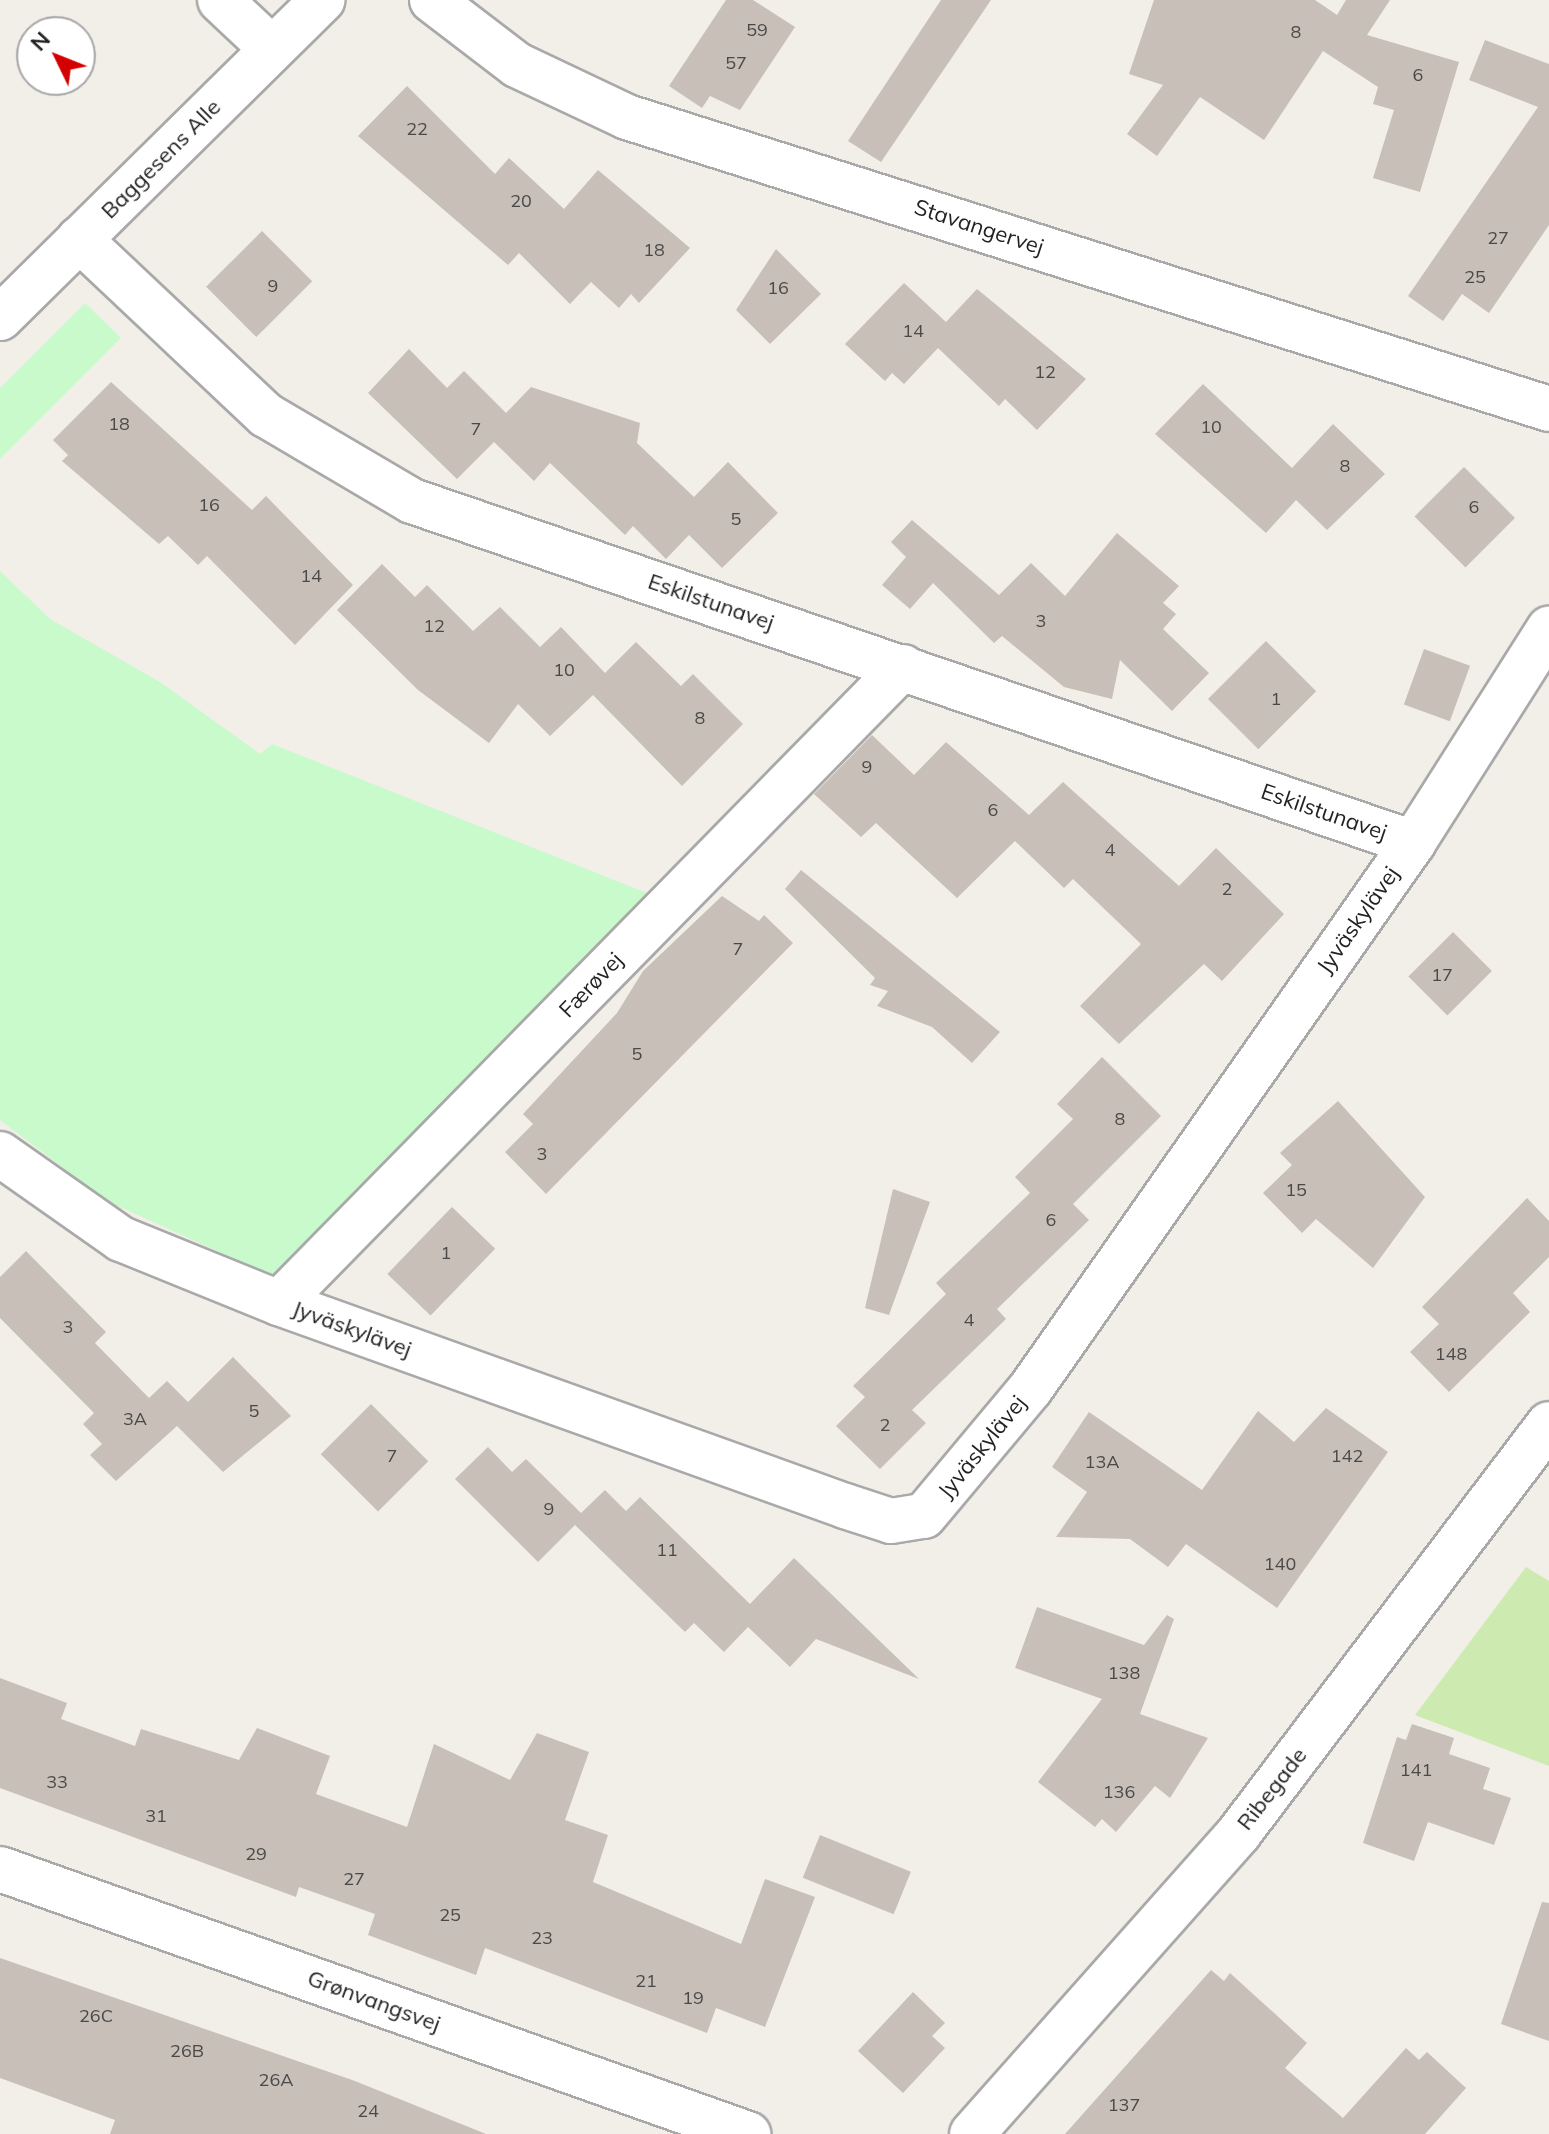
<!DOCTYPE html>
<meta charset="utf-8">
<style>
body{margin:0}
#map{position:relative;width:1549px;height:2134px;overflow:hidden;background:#f2efe9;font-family:Mulish,sans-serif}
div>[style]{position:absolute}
.grass>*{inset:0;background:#cdebb0}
.park>*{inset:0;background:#c8facc}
.building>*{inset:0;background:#c7bfb8;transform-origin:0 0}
.roads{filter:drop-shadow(2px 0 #a9a9a9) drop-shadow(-2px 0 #a9a9a9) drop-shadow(0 2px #a9a9a9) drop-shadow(0 -2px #a9a9a9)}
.minor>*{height:44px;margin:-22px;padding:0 22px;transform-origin:22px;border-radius:22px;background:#fff}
span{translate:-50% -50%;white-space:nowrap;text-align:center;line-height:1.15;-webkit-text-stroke:6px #fff;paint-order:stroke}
.number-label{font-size:18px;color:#4b4948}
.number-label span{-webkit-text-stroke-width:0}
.street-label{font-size:22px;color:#222}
.north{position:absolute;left:16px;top:16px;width:80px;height:80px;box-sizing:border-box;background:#fff;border:2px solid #a7a7a7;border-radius:50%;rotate:313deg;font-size:22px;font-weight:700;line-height:32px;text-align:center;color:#222}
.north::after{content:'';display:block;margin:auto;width:28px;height:36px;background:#d40000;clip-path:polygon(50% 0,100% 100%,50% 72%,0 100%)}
</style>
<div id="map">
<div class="grass">
<div style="clip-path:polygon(1526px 1567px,1549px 1581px,1549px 1766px,1415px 1715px)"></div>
</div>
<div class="park">
<div style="clip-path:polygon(85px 303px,121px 338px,0 459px,0 388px)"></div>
<div style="clip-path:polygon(0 571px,50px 619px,160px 682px,260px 754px,272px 744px,647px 893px,272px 1276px,107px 1201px,0 1120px)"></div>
</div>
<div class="building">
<div style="clip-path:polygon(726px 0,753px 0,795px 27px,740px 110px,710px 96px,702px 108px,669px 86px)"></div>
<div style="clip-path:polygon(941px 0,991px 0,881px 162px,848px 141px)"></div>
<div style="clip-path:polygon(1154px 0,1315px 0,1337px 15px,1346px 0,1390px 0,1367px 35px,1459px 62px,1420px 192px,1373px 178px,1394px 110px,1373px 104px,1378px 87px,1323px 51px,1264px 140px,1200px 97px,1157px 156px,1127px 134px,1163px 85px,1129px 74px)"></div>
<div style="clip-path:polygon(1485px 40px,1549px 64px,1549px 225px,1489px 313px,1462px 294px,1443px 321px,1408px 296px,1538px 107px,1469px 80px)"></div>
<div style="clip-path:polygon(407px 86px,495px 174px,509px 158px,564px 209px,598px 170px,690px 248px,639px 303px,631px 294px,619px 308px,591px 282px,570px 304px,519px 253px,508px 265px,358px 136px)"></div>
<div style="left:262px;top:231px;width:71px;height:79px;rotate:45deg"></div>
<div style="clip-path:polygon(776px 249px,821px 294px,770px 344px,736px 310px)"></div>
<div style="clip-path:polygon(904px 283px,946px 322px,977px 289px,1086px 379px,1037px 430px,1005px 399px,999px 406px,938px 348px,904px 384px,892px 373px,885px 381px,845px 344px)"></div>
<div style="clip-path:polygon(409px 349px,447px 388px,464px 371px,506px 413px,531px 387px,640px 423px,637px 443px,694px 497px,728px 462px,778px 513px,722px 568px,689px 535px,666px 559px,633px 526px,625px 535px,550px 463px,534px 481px,494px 442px,457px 479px,368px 393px)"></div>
<div style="clip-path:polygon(111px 382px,252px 510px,266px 496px,353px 585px,295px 645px,207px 556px,198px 565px,168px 536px,159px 544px,62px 461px,68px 455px,53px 440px)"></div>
<div style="clip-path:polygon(1203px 384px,1292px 468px,1333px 424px,1385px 474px,1327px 530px,1296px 500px,1266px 533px,1155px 434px)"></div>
<div style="left:1464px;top:467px;width:72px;height:70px;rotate:45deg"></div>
<div style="clip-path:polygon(912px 520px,999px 595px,1031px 563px,1065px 596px,1117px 533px,1179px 586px,1163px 603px,1176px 614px,1163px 629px,1209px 673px,1172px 711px,1120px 660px,1112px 699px,1064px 687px,1002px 636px,994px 643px,933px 583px,910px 609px,882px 585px,906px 557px,891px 542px)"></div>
<div style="clip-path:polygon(382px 564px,415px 597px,427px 585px,473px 631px,500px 607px,540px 647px,561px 627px,605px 673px,636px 642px,681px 686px,693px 674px,743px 724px,682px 786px,593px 695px,550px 736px,518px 704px,489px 743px,418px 690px,337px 610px)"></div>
<div style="left:1266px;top:641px;width:71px;height:82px;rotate:45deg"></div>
<div style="left:1424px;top:649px;width:49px;height:59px;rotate:20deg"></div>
<div style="clip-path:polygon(872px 735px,914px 775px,946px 742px,1029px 815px,1063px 782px,1179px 886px,1216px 848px,1284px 914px,1222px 981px,1204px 964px,1119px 1044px,1080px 1006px,1141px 944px,1073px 879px,1064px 888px,1015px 841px,957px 898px,876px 823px,861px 837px,814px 794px)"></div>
<div style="clip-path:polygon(801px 870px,1000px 1032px,972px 1063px,932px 1027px,877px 1006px,888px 991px,870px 985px,875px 978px,785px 889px)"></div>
<div style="clip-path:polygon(722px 896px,759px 921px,764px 915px,793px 943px,546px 1194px,505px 1152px,533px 1124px,523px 1114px,617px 1013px,643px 971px)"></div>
<div style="left:1453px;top:932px;width:55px;height:63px;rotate:45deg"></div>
<div style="clip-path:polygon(1102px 1057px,1161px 1116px,1073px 1204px,1089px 1220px,997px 1309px,1006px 1319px,912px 1410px,926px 1423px,880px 1469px,836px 1426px,865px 1397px,853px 1386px,946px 1294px,936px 1283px,1030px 1193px,1015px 1177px,1073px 1119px,1057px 1104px)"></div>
<div style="clip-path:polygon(1338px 1101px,1425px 1197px,1373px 1268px,1316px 1219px,1302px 1233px,1263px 1193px,1292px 1165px,1280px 1153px)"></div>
<div style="clip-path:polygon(893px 1189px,930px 1202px,889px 1315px,865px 1308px)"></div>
<div style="clip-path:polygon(1527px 1198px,1549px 1221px,1549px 1257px,1513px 1293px,1530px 1312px,1449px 1392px,1410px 1352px,1439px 1324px,1422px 1307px)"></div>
<div style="left:452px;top:1207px;width:60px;height:93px;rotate:44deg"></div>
<div style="clip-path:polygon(26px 1251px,106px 1332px,95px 1343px,149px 1398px,167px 1381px,188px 1402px,233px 1357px,291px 1416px,223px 1472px,177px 1426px,116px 1481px,90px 1455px,102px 1444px,83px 1424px,94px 1413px,0 1318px,0 1277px)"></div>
<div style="left:371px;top:1404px;width:81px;height:71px;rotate:45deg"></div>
<div style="clip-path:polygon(1326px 1408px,1388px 1452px,1277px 1608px,1186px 1544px,1168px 1567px,1130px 1539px,1056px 1537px,1087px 1492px,1052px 1467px,1089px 1412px,1202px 1490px,1258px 1411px,1294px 1442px)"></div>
<div style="clip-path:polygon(488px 1447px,512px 1472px,526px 1459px,581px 1513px,605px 1490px,626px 1511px,640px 1497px,750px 1604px,794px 1558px,919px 1679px,816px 1639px,790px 1667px,748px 1627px,724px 1652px,694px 1623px,685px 1632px,575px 1525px,538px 1562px,455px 1479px)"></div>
<div style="clip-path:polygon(1037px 1607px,1144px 1645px,1167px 1615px,1174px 1619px,1140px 1714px,1208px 1738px,1170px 1798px,1155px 1786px,1116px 1832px,1102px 1819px,1095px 1827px,1038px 1782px,1102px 1699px,1015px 1668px)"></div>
<div style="clip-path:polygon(0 1678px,67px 1703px,61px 1719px,135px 1746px,141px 1729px,239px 1760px,257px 1728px,330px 1756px,316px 1794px,407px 1827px,434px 1744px,510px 1780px,537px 1733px,589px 1752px,565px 1820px,608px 1835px,593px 1882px,741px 1944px,765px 1879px,815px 1897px,765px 2027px,716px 2008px,707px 2033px,485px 1948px,476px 1975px,368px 1935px,375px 1914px,299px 1887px,296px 1897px,0 1788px)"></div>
<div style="clip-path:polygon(1412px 1724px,1454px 1738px,1449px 1754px,1490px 1768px,1483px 1789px,1511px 1798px,1494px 1845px,1428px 1822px,1414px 1861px,1363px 1843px,1397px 1737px,1406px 1740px)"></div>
<div style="left:820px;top:1835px;width:98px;height:46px;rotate:22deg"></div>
<div style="clip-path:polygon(1542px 1902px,1549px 1903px,1549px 2041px,1501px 2024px)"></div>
<div style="clip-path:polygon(0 1958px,355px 2081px,486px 2134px,110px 2134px,115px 2120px,0 2078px)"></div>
<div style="clip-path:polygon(1211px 1970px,1224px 1981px,1230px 1973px,1307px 2043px,1285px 2068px,1343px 2118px,1406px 2048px,1419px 2060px,1427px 2052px,1466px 2088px,1425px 2134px,1065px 2134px)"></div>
<div style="clip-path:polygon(913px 1992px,945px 2023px,932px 2036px,945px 2048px,903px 2093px,858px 2051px)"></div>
</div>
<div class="roads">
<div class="minor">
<div style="left:220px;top:0;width:71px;rotate:43.3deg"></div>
<div style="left:432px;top:0;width:107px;rotate:37.4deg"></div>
<div style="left:517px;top:65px;width:122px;rotate:25.3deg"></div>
<div style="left:627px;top:117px;width:967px;rotate:17.57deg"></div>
<div style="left:79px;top:239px;width:257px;rotate:43.3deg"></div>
<div style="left:266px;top:415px;width:169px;rotate:30.5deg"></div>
<div style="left:412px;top:501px;width:1058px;rotate:18.86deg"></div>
<div style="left:0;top:318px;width:453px;rotate:-44.6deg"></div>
<div style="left:0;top:1154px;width:148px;rotate:35.1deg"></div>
<div style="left:121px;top:1239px;width:170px;rotate:22.1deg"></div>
<div style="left:279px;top:1303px;width:601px;rotate:19.73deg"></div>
<div style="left:845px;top:1506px;width:48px;rotate:18.1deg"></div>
<div style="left:891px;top:1521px;width:33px;rotate:-9deg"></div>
<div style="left:924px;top:1516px;width:167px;rotate:-50.1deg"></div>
<div style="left:1031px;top:1388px;width:666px;rotate:-54.97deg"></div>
<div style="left:1413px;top:843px;width:254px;rotate:-57.6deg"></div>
<div style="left:279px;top:1303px;width:891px;rotate:-45.55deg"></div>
<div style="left:0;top:1869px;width:794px;rotate:19.51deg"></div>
<div style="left:972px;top:2134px;width:402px;rotate:-48.4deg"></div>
<div style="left:1239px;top:1833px;width:513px;rotate:-52.84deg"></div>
</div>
</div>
<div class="number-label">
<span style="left:757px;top:30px">59</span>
<span style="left:1296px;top:32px">8</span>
<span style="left:736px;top:63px">57</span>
<span style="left:1418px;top:75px">6</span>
<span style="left:417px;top:129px">22</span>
<span style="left:521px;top:201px">20</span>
<span style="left:1498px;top:238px">27</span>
<span style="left:654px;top:250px">18</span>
<span style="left:1475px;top:277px">25</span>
<span style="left:273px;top:286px">9</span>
<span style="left:778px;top:288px">16</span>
<span style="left:913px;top:331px">14</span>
<span style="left:1045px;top:372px">12</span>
<span style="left:119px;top:424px">18</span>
<span style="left:1211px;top:427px">10</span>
<span style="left:476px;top:429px">7</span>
<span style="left:1345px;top:466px">8</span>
<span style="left:209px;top:505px">16</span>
<span style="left:1474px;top:507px">6</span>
<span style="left:736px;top:519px">5</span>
<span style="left:311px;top:576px">14</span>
<span style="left:1041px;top:621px">3</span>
<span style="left:434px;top:626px">12</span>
<span style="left:564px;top:670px">10</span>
<span style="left:1276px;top:699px">1</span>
<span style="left:700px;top:718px">8</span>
<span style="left:867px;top:767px">9</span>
<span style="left:993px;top:810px">6</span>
<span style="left:1110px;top:850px">4</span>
<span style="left:1227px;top:889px">2</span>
<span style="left:738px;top:949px">7</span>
<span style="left:1442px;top:975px">17</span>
<span style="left:637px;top:1054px">5</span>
<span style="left:1120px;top:1119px">8</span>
<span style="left:542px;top:1154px">3</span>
<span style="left:1296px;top:1190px">15</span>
<span style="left:1051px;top:1220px">6</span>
<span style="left:446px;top:1253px">1</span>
<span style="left:969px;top:1320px">4</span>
<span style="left:68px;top:1327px">3</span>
<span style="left:1451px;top:1354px">148</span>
<span style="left:254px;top:1411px">5</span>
<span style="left:135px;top:1419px">3A</span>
<span style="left:885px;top:1425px">2</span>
<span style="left:392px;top:1456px">7</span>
<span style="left:1347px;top:1456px">142</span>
<span style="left:1102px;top:1462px">13A</span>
<span style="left:549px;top:1509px">9</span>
<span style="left:667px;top:1550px">11</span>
<span style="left:1280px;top:1564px">140</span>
<span style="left:1124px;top:1673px">138</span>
<span style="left:1416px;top:1770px">141</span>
<span style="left:57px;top:1782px">33</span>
<span style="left:1119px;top:1792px">136</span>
<span style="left:156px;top:1816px">31</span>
<span style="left:256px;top:1854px">29</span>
<span style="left:354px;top:1879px">27</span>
<span style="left:450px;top:1915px">25</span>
<span style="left:542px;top:1938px">23</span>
<span style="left:646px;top:1981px">21</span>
<span style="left:693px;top:1998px">19</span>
<span style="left:96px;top:2016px">26C</span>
<span style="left:187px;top:2051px">26B</span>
<span style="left:276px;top:2080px">26A</span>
<span style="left:1124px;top:2105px">137</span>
<span style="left:368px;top:2111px">24</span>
</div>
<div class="street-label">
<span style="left:161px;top:159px;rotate:-45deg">Baggesens Alle</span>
<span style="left:979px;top:227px;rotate:18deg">Stavangervej</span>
<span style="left:711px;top:602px;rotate:19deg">Eskilstunavej</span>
<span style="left:1324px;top:812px;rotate:19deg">Eskilstunavej</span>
<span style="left:1358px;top:920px;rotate:-55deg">Jyväskylävej</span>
<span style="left:591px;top:985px;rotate:-46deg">Færøvej</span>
<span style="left:352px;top:1329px;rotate:20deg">Jyväskylävej</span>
<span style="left:982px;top:1447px;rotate:-51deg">Jyväskylävej</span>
<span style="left:1272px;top:1789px;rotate:-52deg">Ribegade</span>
<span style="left:374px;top:2001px;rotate:20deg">Grønvangsvej</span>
</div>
<div class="north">N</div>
</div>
